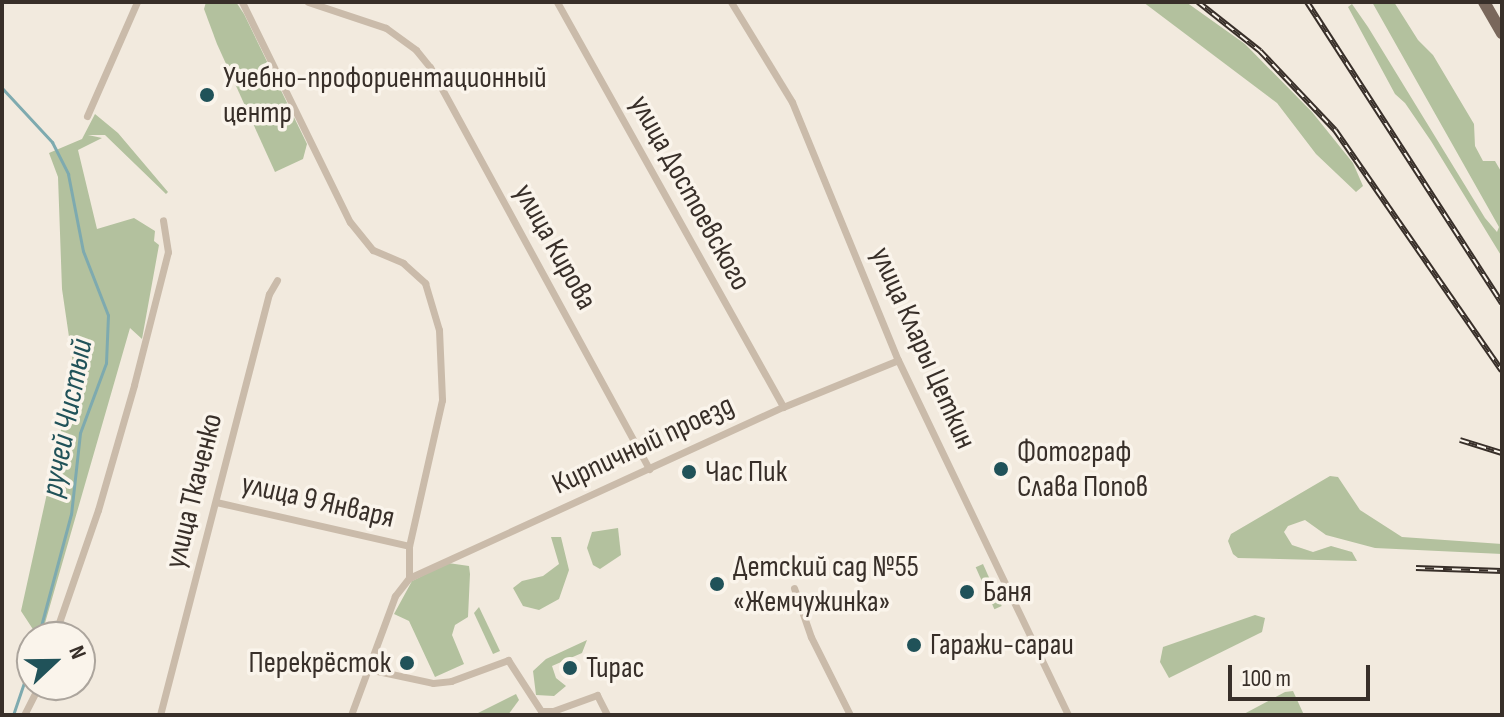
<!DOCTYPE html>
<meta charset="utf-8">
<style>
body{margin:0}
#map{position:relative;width:1504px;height:717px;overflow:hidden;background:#f2eade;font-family:"Sofia Sans Condensed",sans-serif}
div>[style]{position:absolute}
.green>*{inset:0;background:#b3c19e;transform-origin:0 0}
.stream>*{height:3px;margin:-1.5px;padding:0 1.5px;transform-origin:1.5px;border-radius:1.5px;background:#7eaaaf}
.street>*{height:7px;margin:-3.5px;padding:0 3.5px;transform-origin:3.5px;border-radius:3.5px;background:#cabbaa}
.primary>*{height:12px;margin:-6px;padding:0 6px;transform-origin:6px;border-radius:6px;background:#79675b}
.rail>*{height:6px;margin-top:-3px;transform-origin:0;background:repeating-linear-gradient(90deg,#faf4eb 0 9px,#382f29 0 18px);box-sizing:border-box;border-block:2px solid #382f29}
.dots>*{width:22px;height:22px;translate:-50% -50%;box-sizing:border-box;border:4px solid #faf4eb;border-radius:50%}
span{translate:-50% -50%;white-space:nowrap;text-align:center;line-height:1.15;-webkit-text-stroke:7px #faf4eb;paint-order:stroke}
.poi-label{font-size:30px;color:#382f29}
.left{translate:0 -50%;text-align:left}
.right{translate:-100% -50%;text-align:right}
.street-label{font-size:30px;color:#382f29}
.water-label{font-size:32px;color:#205259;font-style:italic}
.frame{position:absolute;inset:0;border:4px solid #382f29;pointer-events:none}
.north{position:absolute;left:16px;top:621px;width:80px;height:80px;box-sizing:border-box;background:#faf4eb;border:2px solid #aca59d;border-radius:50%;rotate:68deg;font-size:22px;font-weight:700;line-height:32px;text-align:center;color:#382f29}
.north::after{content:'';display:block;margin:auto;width:28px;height:36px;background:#205259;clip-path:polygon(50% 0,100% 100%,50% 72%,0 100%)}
.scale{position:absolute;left:1228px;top:665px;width:142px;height:36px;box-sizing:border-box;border:4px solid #382f29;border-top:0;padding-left:10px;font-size:24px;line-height:28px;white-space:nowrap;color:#382f29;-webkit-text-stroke:6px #faf4eb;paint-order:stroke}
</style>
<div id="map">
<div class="green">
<div style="clip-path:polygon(206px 2px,236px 2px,244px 14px,307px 144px,303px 159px,275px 172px,217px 44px,204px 9px)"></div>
<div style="clip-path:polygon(1143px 2px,1186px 2px,1245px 44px,1312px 112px,1353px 163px,1363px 186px,1356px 192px,1316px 154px,1277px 103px)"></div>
<div style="clip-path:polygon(1372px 2px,1394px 2px,1418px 40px,1433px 55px,1474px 124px,1475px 146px,1483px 161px,1495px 161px,1502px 173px,1502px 257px,1431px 141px,1405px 103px,1395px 94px,1348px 7px,1352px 4px,1368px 27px,1485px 218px,1497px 232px,1499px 227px)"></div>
<div style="clip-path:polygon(95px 114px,118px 133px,168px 192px,166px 194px,105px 135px,88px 135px,102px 138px,78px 150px,97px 229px,134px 218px,155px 231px,154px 241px,159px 245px,142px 339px,130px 328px,41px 637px,38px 637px,21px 611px,74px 371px,62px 289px,58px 177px,49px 153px,82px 139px)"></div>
<div style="clip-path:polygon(1330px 476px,1338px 477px,1360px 510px,1402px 537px,1502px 544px,1502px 554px,1375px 548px,1326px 535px,1305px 520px,1288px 526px,1284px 532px,1292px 545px,1313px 552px,1331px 546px,1352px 552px,1357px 561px,1238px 558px,1233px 554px,1228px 541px,1231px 534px)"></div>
<div style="clip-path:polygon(618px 528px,621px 555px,600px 569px,593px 565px,587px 548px,592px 532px)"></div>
<div style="clip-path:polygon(551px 537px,561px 537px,569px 570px,559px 599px,539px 610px,523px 606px,513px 588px,522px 581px,543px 576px,559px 564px)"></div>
<div style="clip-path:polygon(448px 563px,469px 566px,470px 574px,468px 617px,455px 625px,452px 635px,464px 664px,435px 677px,409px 621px,394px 614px,412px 581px)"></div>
<div style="left:983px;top:564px;width:46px;height:8px;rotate:66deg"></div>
<div style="clip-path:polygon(479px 607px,500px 651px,493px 654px,474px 613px)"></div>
<div style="clip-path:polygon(1255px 615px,1265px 618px,1262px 632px,1169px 678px,1160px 662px,1163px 647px)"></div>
<div style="clip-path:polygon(587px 640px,582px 653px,552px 666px,556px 678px,566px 686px,554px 696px,536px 695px,533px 671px,546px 659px)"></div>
<div style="clip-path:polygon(1293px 691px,1304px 715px,1242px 715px,1285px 692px)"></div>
<div style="clip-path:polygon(516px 694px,519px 700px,508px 715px,474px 715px)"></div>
</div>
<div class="stream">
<div style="left:2px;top:88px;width:74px;rotate:47.2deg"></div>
<div style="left:52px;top:142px;width:36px;rotate:63deg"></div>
<div style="left:68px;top:174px;width:78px;rotate:79deg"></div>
<div style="left:83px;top:251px;width:69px;rotate:68.7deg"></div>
<div style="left:108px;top:315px;width:48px;rotate:92.4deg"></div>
<div style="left:106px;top:363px;width:75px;rotate:110.4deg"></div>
<div style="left:80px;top:433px;width:81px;rotate:96.3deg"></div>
<div style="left:71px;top:514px;width:127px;rotate:105deg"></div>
<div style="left:13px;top:715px;width:59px;rotate:-71.3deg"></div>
</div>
<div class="street">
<div style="left:242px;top:2px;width:245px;rotate:63.9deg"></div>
<div style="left:350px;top:222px;width:36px;rotate:51deg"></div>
<div style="left:373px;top:250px;width:33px;rotate:23deg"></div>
<div style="left:403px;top:263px;width:30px;rotate:42deg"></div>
<div style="left:425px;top:283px;width:49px;rotate:73.4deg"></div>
<div style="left:439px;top:330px;width:70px;rotate:87.5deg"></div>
<div style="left:442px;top:400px;width:150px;rotate:102.7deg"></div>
<div style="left:409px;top:546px;width:32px;rotate:90deg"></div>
<div style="left:409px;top:578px;width:23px;rotate:128deg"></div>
<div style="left:395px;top:596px;width:127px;rotate:110.3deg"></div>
<div style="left:308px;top:2px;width:82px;rotate:18.4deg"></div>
<div style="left:386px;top:28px;width:37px;rotate:36deg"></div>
<div style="left:416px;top:50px;width:22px;rotate:51deg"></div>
<div style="left:430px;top:67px;width:458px;rotate:61.4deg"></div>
<div style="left:557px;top:2px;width:464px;rotate:60.8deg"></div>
<div style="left:731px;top:2px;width:117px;rotate:58.6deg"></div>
<div style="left:792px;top:102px;width:279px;rotate:67.7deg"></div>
<div style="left:898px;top:360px;width:394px;rotate:64.4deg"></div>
<div style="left:87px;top:116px;width:124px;rotate:-66.3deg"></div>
<div style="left:216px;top:502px;width:198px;rotate:12.8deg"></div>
<div style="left:409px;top:578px;width:411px;rotate:-24.6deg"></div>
<div style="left:783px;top:407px;width:124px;rotate:-22.2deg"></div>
<div style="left:794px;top:588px;width:52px;rotate:70.9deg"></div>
<div style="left:811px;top:637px;width:87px;rotate:63.4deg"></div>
<div style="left:54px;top:637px;width:134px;rotate:-70.9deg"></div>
<div style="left:98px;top:510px;width:130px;rotate:-73.9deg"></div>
<div style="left:134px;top:385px;width:137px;rotate:-75.7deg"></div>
<div style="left:168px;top:252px;width:32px;rotate:-99deg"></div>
<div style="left:368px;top:669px;width:66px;rotate:12.2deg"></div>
<div style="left:433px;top:683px;width:18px;rotate:-6deg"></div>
<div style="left:451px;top:681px;width:61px;rotate:-20.2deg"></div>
<div style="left:508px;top:660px;width:61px;rotate:57.1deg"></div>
<div style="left:541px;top:711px;width:12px"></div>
<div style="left:553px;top:711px;width:47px;rotate:-20deg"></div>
<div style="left:597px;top:695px;width:22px;rotate:63deg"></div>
<div style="left:24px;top:715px;width:34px;rotate:-63deg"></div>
<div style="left:160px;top:715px;width:435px;rotate:-75.5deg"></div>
<div style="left:269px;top:294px;width:16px;rotate:-60deg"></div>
</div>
<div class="primary">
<div style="left:1484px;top:2px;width:36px;rotate:60deg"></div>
</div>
<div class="rail">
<div style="left:1198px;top:2px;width:79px;rotate:38.3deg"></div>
<div style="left:1260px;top:51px;width:109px;rotate:46.5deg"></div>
<div style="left:1335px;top:130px;width:293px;rotate:55.3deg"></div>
<div style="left:1307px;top:2px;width:359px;rotate:57.1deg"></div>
<div style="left:1460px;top:440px;width:44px;rotate:17.2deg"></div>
<div style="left:1416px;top:568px;width:86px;rotate:2deg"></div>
</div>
<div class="dots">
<div style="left:207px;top:95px;background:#205259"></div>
<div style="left:1001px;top:469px;background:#205259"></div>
<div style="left:689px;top:472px;background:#205259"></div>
<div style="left:717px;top:584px;background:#205259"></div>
<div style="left:967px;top:592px;background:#205259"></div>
<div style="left:914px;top:645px;background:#205259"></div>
<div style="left:407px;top:663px;background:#205259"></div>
<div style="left:570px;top:668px;background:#205259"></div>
</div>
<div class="poi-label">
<span class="left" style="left:223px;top:95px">Учебно-профориентационный<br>центр</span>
<span class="left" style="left:1017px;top:469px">Фотограф<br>Слава Попов</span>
<span class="left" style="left:705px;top:472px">Час Пик</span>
<span class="left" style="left:733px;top:584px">Детский сад №55<br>«Жемчужинка»</span>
<span class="left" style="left:983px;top:592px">Баня</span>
<span class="left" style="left:930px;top:645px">Гаражи-сараи</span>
<span class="right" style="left:391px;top:663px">Перекрёсток</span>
<span class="left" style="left:586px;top:668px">Тирас</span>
</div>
<div class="street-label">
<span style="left:690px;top:193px;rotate:61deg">улица Достоевского</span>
<span style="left:555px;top:247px;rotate:61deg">улица Кирова</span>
<span style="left:923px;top:348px;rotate:66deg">улица Клары Цеткин</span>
<span style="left:643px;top:445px;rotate:-25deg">Кирпичный проезд</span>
<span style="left:194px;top:491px;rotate:-76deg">улица Ткаченко</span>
<span style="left:318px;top:501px;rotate:13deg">улица 9 Января</span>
</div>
<div class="water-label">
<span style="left:68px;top:418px;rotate:-79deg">ручей Чистый</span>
</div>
<div class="frame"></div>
<div class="north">N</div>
<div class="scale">100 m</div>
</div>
